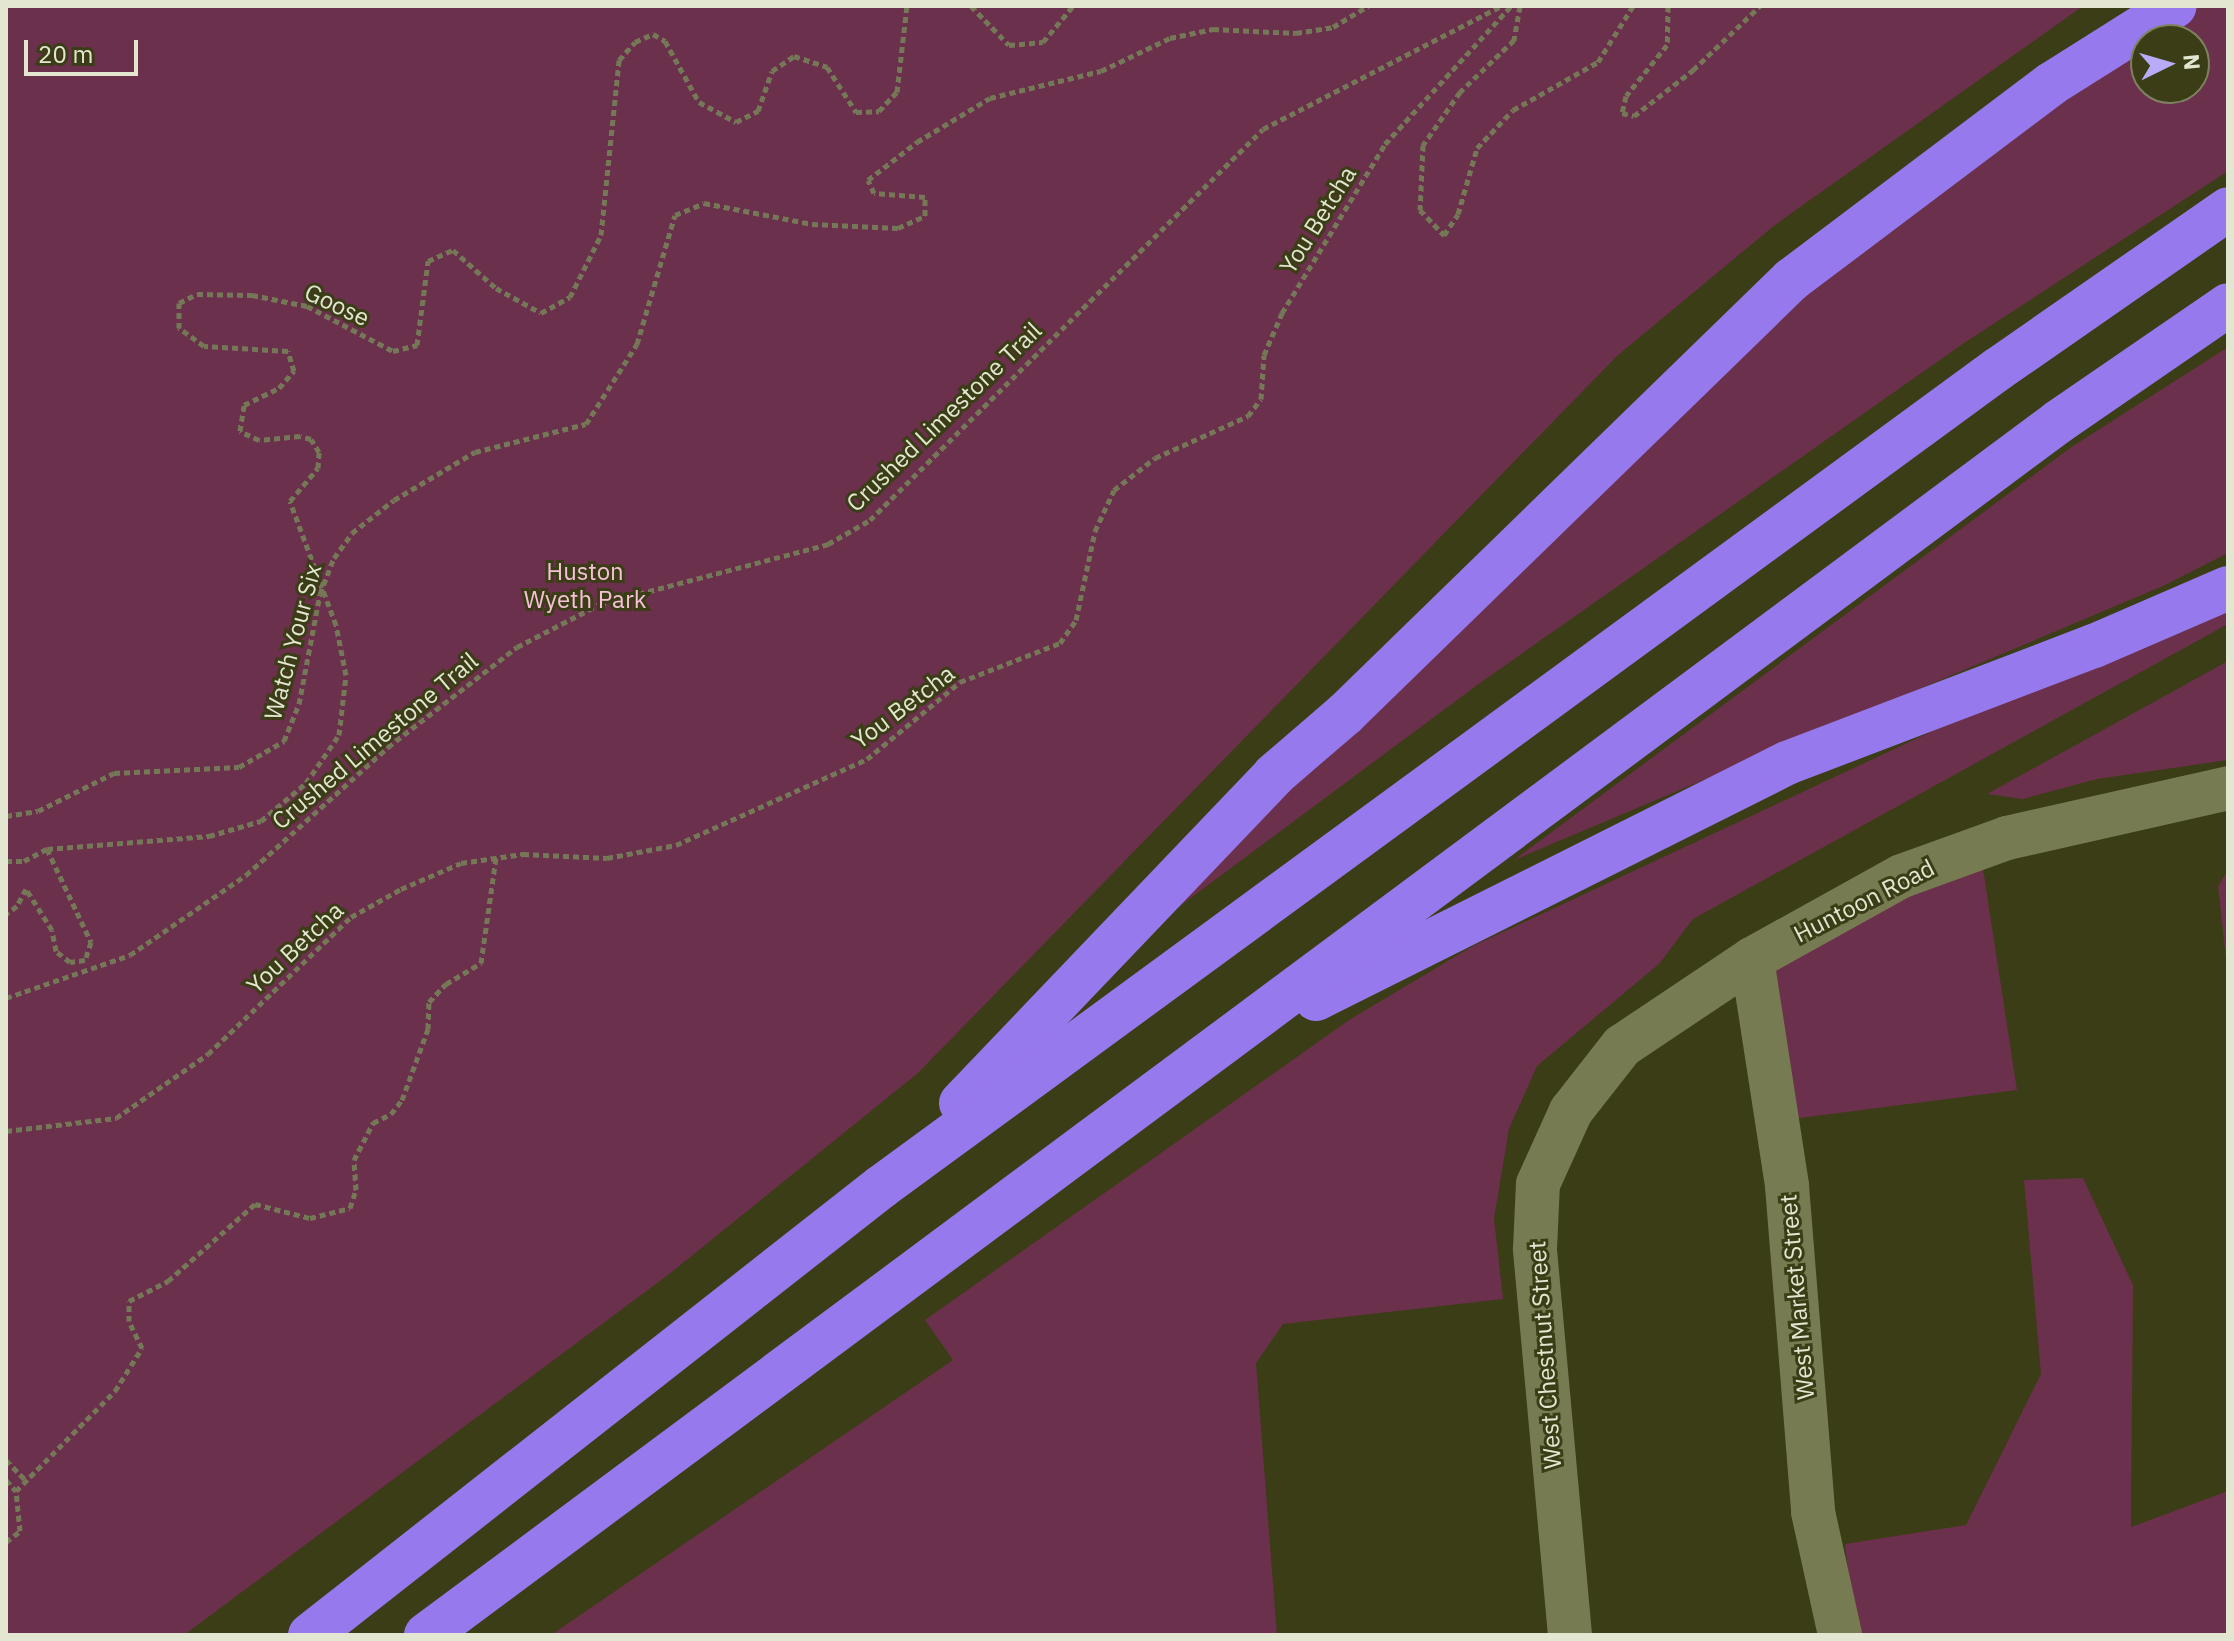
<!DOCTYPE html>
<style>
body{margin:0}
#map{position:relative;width:2234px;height:1641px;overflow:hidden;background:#3a3d15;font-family:"IBM Plex Sans",sans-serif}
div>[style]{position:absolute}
.green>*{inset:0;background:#6b304b}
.path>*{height:5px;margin-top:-2.5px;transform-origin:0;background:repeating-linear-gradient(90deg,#757857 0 6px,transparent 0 10px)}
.minor>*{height:44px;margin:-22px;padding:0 22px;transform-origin:22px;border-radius:22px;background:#777b52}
.motorway>*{height:44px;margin:-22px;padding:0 22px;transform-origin:22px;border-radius:22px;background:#9679ec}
span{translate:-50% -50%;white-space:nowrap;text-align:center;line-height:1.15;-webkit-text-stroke:6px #3a3d15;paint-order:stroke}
.street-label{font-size:24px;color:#e3e6d0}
.park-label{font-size:24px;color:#f6c0d6}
.frame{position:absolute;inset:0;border:8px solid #e3e6d0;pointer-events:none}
.north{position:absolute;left:2130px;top:24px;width:80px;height:80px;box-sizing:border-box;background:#3a3d15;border:2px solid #7e8160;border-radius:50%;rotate:85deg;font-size:22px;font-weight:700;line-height:32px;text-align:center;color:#e3e6d0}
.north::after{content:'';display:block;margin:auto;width:28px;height:36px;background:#b9abf7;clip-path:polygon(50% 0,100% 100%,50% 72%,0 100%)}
.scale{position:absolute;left:24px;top:40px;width:114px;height:36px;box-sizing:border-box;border:4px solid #e3e6d0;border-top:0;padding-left:10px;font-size:24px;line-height:28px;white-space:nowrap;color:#e3e6d0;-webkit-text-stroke:6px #3a3d15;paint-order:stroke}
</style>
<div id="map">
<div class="green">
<div style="clip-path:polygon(6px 6px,2083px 6px,1775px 225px,1617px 356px,918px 1073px,668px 1275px,184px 1635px,6px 1635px)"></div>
<div style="clip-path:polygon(evenodd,2156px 6px,2228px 6px,2228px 171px,1964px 343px,1480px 683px,1130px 943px,1681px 365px,2156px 6px,2146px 40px,2194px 40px,2194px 88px,2146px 88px,2146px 40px)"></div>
<div style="clip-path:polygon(2228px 347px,2228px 553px,2163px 586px,1514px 860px,2070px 448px)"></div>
<div style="clip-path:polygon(2228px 593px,2228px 624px,1693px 919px,1659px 964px,1537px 1066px,1509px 1129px,1494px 1218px,1503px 1299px,1283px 1324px,1256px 1363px,1277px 1635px,551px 1635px,953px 1360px,925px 1320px,1349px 1020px,1473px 946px)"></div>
<div style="clip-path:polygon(2228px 661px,2228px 760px,2097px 779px,2023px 799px,1987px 794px)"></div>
<div style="clip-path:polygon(1982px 862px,2017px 1090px,1784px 1120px,1767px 988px,1785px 948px)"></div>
<div style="clip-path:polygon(2228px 870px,2228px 978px,2218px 886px)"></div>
<div style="clip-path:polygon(2083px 1178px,2133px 1285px,2131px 1527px,2228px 1491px,2228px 1635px,1855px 1635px,1845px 1544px,1966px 1525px,2041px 1374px,2024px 1180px)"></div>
</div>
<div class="path">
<div style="left:971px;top:6px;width:54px;rotate:45.7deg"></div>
<div style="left:1009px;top:45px;width:34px;rotate:-5deg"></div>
<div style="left:1043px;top:42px;width:47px;rotate:-50.2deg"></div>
<div style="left:1520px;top:6px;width:35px;rotate:100deg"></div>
<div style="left:1514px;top:40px;width:75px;rotate:136.1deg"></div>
<div style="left:1460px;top:92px;width:65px;rotate:124.9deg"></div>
<div style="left:1423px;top:145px;width:65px;rotate:92.6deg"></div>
<div style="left:1420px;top:210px;width:35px;rotate:46deg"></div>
<div style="left:1444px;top:235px;width:25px;rotate:-56deg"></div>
<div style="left:1458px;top:214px;width:69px;rotate:-73.9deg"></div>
<div style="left:1477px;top:148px;width:52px;rotate:-46.5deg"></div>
<div style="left:1513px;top:110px;width:98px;rotate:-29.5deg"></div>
<div style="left:1598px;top:62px;width:66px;rotate:-58deg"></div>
<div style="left:1668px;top:6px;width:39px;rotate:91deg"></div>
<div style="left:1667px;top:45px;width:65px;rotate:128.8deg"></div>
<div style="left:1626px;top:96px;width:17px;rotate:103deg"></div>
<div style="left:1622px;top:113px;width:12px;rotate:14deg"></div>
<div style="left:1634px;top:116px;width:75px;rotate:-37.9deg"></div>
<div style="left:1693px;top:70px;width:93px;rotate:-43.7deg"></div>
<div style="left:6px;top:816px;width:32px;rotate:-9deg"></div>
<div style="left:38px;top:811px;width:85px;rotate:-26.6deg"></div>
<div style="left:114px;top:773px;width:125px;rotate:-2.7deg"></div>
<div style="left:239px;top:767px;width:52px;rotate:-30deg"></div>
<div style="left:284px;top:741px;width:40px;rotate:-68deg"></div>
<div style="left:299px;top:704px;width:112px;rotate:-79.2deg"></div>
<div style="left:320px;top:594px;width:39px;rotate:-69deg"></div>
<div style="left:334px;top:558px;width:31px;rotate:-54deg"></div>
<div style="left:352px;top:533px;width:53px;rotate:-38.2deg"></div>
<div style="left:394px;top:500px;width:94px;rotate:-30.7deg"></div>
<div style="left:475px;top:452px;width:114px;rotate:-14.2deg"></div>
<div style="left:586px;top:424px;width:95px;rotate:-57.5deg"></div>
<div style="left:637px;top:344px;width:134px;rotate:-73.6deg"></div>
<div style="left:675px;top:215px;width:31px;rotate:-22deg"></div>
<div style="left:704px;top:203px;width:110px;rotate:11deg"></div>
<div style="left:812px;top:224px;width:86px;rotate:2.7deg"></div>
<div style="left:898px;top:228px;width:30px;rotate:-24deg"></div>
<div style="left:925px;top:216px;width:19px;rotate:-90deg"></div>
<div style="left:925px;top:197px;width:51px;rotate:-175.5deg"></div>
<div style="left:874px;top:193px;width:14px;rotate:-115deg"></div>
<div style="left:868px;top:180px;width:62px;rotate:-37.8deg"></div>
<div style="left:917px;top:142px;width:85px;rotate:-31.1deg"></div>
<div style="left:990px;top:98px;width:114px;rotate:-13.7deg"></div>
<div style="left:1101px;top:71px;width:76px;rotate:-25.6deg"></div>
<div style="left:1170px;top:38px;width:44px;rotate:-11.8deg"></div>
<div style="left:1213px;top:29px;width:83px;rotate:2.8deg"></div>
<div style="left:1296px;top:33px;width:37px;rotate:-9deg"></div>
<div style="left:1333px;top:27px;width:41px;rotate:-31deg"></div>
<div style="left:47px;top:849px;width:163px;rotate:-4.6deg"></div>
<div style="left:209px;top:836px;width:54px;rotate:-16.1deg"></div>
<div style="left:261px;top:821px;width:59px;rotate:-40.2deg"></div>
<div style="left:306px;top:783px;width:58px;rotate:-55.5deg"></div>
<div style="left:339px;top:735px;width:60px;rotate:-83.3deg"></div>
<div style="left:346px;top:675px;width:51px;rotate:-101.3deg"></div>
<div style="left:336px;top:625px;width:132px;rotate:-110.4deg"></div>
<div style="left:290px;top:501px;width:43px;rotate:-49.7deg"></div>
<div style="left:318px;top:468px;width:16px;rotate:-86deg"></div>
<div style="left:319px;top:452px;width:15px;rotate:-122deg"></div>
<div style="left:311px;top:439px;width:11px;rotate:-165deg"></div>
<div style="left:300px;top:436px;width:41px;rotate:174.4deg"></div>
<div style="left:259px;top:440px;width:21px;rotate:-155deg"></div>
<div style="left:240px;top:431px;width:26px;rotate:-81deg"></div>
<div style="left:244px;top:405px;width:39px;rotate:-26deg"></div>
<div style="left:279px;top:388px;width:23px;rotate:-49deg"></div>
<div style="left:294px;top:371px;width:21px;rotate:-107deg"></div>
<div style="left:288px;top:351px;width:84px;rotate:-176.6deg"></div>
<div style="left:204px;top:346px;width:31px;rotate:-144deg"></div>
<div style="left:179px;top:328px;width:25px;rotate:-90deg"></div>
<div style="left:179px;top:303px;width:20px;rotate:-27deg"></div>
<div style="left:197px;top:294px;width:55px;rotate:1deg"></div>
<div style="left:252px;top:295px;width:56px;rotate:11.3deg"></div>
<div style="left:307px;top:306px;width:97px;rotate:27.6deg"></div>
<div style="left:393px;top:351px;width:25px;rotate:-14deg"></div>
<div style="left:417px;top:345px;width:85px;rotate:-82.5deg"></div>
<div style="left:428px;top:261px;width:27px;rotate:-24deg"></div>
<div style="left:453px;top:250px;width:57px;rotate:41.5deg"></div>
<div style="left:496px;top:288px;width:51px;rotate:29.1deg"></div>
<div style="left:541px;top:313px;width:33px;rotate:-29deg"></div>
<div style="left:570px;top:297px;width:69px;rotate:-63.4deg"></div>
<div style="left:601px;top:235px;width:176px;rotate:-84.1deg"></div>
<div style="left:619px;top:60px;width:24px;rotate:-48deg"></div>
<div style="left:635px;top:42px;width:20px;rotate:-24deg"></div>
<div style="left:653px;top:34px;width:14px;rotate:30deg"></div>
<div style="left:665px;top:41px;width:70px;rotate:60.9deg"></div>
<div style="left:699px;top:102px;width:42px;rotate:28.4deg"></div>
<div style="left:736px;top:122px;width:25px;rotate:-27deg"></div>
<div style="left:758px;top:111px;width:42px;rotate:-70.7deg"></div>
<div style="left:772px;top:71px;width:27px;rotate:-34deg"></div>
<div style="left:794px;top:56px;width:35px;rotate:18deg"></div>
<div style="left:827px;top:67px;width:54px;rotate:57.2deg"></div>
<div style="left:856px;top:112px;width:23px;rotate:-2deg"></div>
<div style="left:879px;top:111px;width:26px;rotate:-47deg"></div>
<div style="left:897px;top:92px;width:87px;rotate:-83.4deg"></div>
<div style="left:6px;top:861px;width:18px"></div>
<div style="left:24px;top:861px;width:26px;rotate:-28deg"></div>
<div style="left:47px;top:849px;width:103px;rotate:64.7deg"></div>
<div style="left:91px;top:942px;width:19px;rotate:108deg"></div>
<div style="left:85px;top:960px;width:15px;rotate:172deg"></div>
<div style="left:70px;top:962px;width:18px;rotate:-142deg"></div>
<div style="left:56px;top:951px;width:21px;rotate:-101deg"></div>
<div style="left:52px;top:930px;width:49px;rotate:-122.4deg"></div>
<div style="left:26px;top:889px;width:19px;rotate:118deg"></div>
<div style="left:17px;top:906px;width:14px;rotate:144deg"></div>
<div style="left:6px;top:998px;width:131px;rotate:-19.1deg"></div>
<div style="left:130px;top:955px;width:141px;rotate:-34.6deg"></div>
<div style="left:246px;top:875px;width:191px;rotate:-42deg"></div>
<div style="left:388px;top:747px;width:163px;rotate:-37.8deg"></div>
<div style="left:517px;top:647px;width:93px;rotate:-27.4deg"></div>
<div style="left:600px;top:604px;width:236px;rotate:-14.7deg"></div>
<div style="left:828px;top:544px;width:48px;rotate:-29.7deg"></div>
<div style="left:870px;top:520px;width:554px;rotate:-44.85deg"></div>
<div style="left:1263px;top:129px;width:268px;rotate:-27.3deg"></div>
<div style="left:6px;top:1131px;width:111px;rotate:-6.7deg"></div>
<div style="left:116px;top:1118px;width:112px;rotate:-34.8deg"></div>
<div style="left:208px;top:1054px;width:198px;rotate:-43.8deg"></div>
<div style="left:351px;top:917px;width:57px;rotate:-29.2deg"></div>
<div style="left:401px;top:889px;width:65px;rotate:-23.4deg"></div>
<div style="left:461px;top:863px;width:63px;rotate:-8.3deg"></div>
<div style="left:523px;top:854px;width:84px;rotate:2.7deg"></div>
<div style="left:607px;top:858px;width:70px;rotate:-10.7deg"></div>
<div style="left:676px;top:845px;width:209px;rotate:-24.2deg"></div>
<div style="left:867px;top:759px;width:121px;rotate:-39.6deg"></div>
<div style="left:960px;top:682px;width:107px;rotate:-21.3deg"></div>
<div style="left:1060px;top:643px;width:28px;rotate:-55deg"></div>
<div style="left:1076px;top:620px;width:91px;rotate:-77.9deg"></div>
<div style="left:1095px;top:531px;width:45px;rotate:-65.1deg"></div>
<div style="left:1114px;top:490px;width:52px;rotate:-38deg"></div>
<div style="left:1155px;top:458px;width:102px;rotate:-24.3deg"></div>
<div style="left:1248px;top:416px;width:21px;rotate:-53deg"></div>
<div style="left:1261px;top:399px;width:44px;rotate:-86.1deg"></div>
<div style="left:1264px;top:355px;width:46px;rotate:-66.8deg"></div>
<div style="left:1282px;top:313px;width:198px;rotate:-58.6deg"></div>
<div style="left:1385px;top:144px;width:187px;rotate:-47.6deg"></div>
<div style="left:6px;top:1460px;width:29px;rotate:46deg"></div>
<div style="left:6px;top:1480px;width:15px;rotate:48deg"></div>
<div style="left:6px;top:1542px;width:18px;rotate:-38deg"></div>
<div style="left:20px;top:1531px;width:40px;rotate:-95.7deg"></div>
<div style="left:16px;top:1491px;width:141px;rotate:-45.3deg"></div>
<div style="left:115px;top:1391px;width:51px;rotate:-57.9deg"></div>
<div style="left:142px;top:1348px;width:30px;rotate:-116deg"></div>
<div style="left:129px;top:1321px;width:20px;rotate:-90deg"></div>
<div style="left:129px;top:1301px;width:44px;rotate:-27.1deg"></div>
<div style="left:168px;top:1281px;width:116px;rotate:-41.5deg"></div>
<div style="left:255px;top:1204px;width:57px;rotate:14.3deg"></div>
<div style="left:310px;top:1218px;width:41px;rotate:-14deg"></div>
<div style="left:350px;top:1208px;width:19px;rotate:-72deg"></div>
<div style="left:356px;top:1190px;width:30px;rotate:-94deg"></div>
<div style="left:354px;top:1160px;width:42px;rotate:-62.8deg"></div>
<div style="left:373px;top:1123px;width:20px;rotate:-27deg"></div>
<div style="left:391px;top:1114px;width:18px;rotate:-52deg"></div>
<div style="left:402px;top:1100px;width:76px;rotate:-69.9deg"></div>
<div style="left:428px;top:1029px;width:27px;rotate:-88deg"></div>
<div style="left:429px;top:1002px;width:25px;rotate:-47deg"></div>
<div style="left:446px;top:984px;width:41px;rotate:-31deg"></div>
<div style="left:481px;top:963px;width:106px;rotate:-81.9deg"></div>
</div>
<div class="minor">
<div style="left:1752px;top:959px;width:230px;rotate:81.2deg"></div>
<div style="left:1787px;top:1186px;width:327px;rotate:85.4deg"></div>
<div style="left:1813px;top:1512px;width:126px;rotate:77.6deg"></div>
<div style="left:1570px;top:1635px;width:388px;rotate:-95.2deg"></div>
<div style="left:1535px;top:1249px;width:65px;rotate:-87.4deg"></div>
<div style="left:1538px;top:1184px;width:80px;rotate:-65.7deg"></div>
<div style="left:1571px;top:1111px;width:83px;rotate:-51.9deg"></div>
<div style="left:1622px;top:1046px;width:156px;rotate:-33.8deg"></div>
<div style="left:1752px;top:959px;width:171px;rotate:-29deg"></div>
<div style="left:1902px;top:876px;width:112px;rotate:-19.9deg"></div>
<div style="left:2007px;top:838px;width:227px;rotate:-12.7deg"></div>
</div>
<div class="motorway">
<div style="left:1316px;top:999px;width:527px;rotate:-26.61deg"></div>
<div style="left:1787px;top:763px;width:329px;rotate:-20.9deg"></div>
<div style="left:2094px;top:646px;width:146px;rotate:-23.4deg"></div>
<div style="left:961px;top:1103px;width:453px;rotate:-46.3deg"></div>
<div style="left:1274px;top:775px;width:94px;rotate:-40.7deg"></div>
<div style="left:1345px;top:714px;width:622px;rotate:-44.22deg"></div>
<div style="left:1791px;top:280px;width:326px;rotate:-37deg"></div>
<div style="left:2051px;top:84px;width:146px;rotate:-32.2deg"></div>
<div style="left:310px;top:1635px;width:726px;rotate:-38.12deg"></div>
<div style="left:881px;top:1187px;width:1384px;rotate:-36.22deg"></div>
<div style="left:1998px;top:369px;width:280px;rotate:-34.8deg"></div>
<div style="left:426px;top:1635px;width:2033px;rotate:-36.62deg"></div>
<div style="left:2058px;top:422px;width:206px;rotate:-34.5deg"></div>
</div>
<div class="street-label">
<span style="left:1318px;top:220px;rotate:-58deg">You Betcha</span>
<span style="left:337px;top:305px;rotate:25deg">Goose</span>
<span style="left:944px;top:417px;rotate:-44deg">Crushed Limestone Trail</span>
<span style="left:293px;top:642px;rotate:-75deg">Watch Your Six</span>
<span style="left:903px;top:707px;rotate:-37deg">You Betcha</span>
<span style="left:375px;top:741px;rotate:-40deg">Crushed Limestone Trail</span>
<span style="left:1864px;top:901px;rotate:-27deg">Huntoon Road</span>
<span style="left:295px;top:948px;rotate:-43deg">You Betcha</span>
<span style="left:1797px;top:1297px;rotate:-95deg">West Market Street</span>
<span style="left:1545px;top:1355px;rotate:-94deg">West Chestnut Street</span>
</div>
<div class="park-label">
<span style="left:585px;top:586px">Huston<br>Wyeth Park</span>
</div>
<div class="frame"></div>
<div class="north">N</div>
<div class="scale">20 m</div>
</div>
